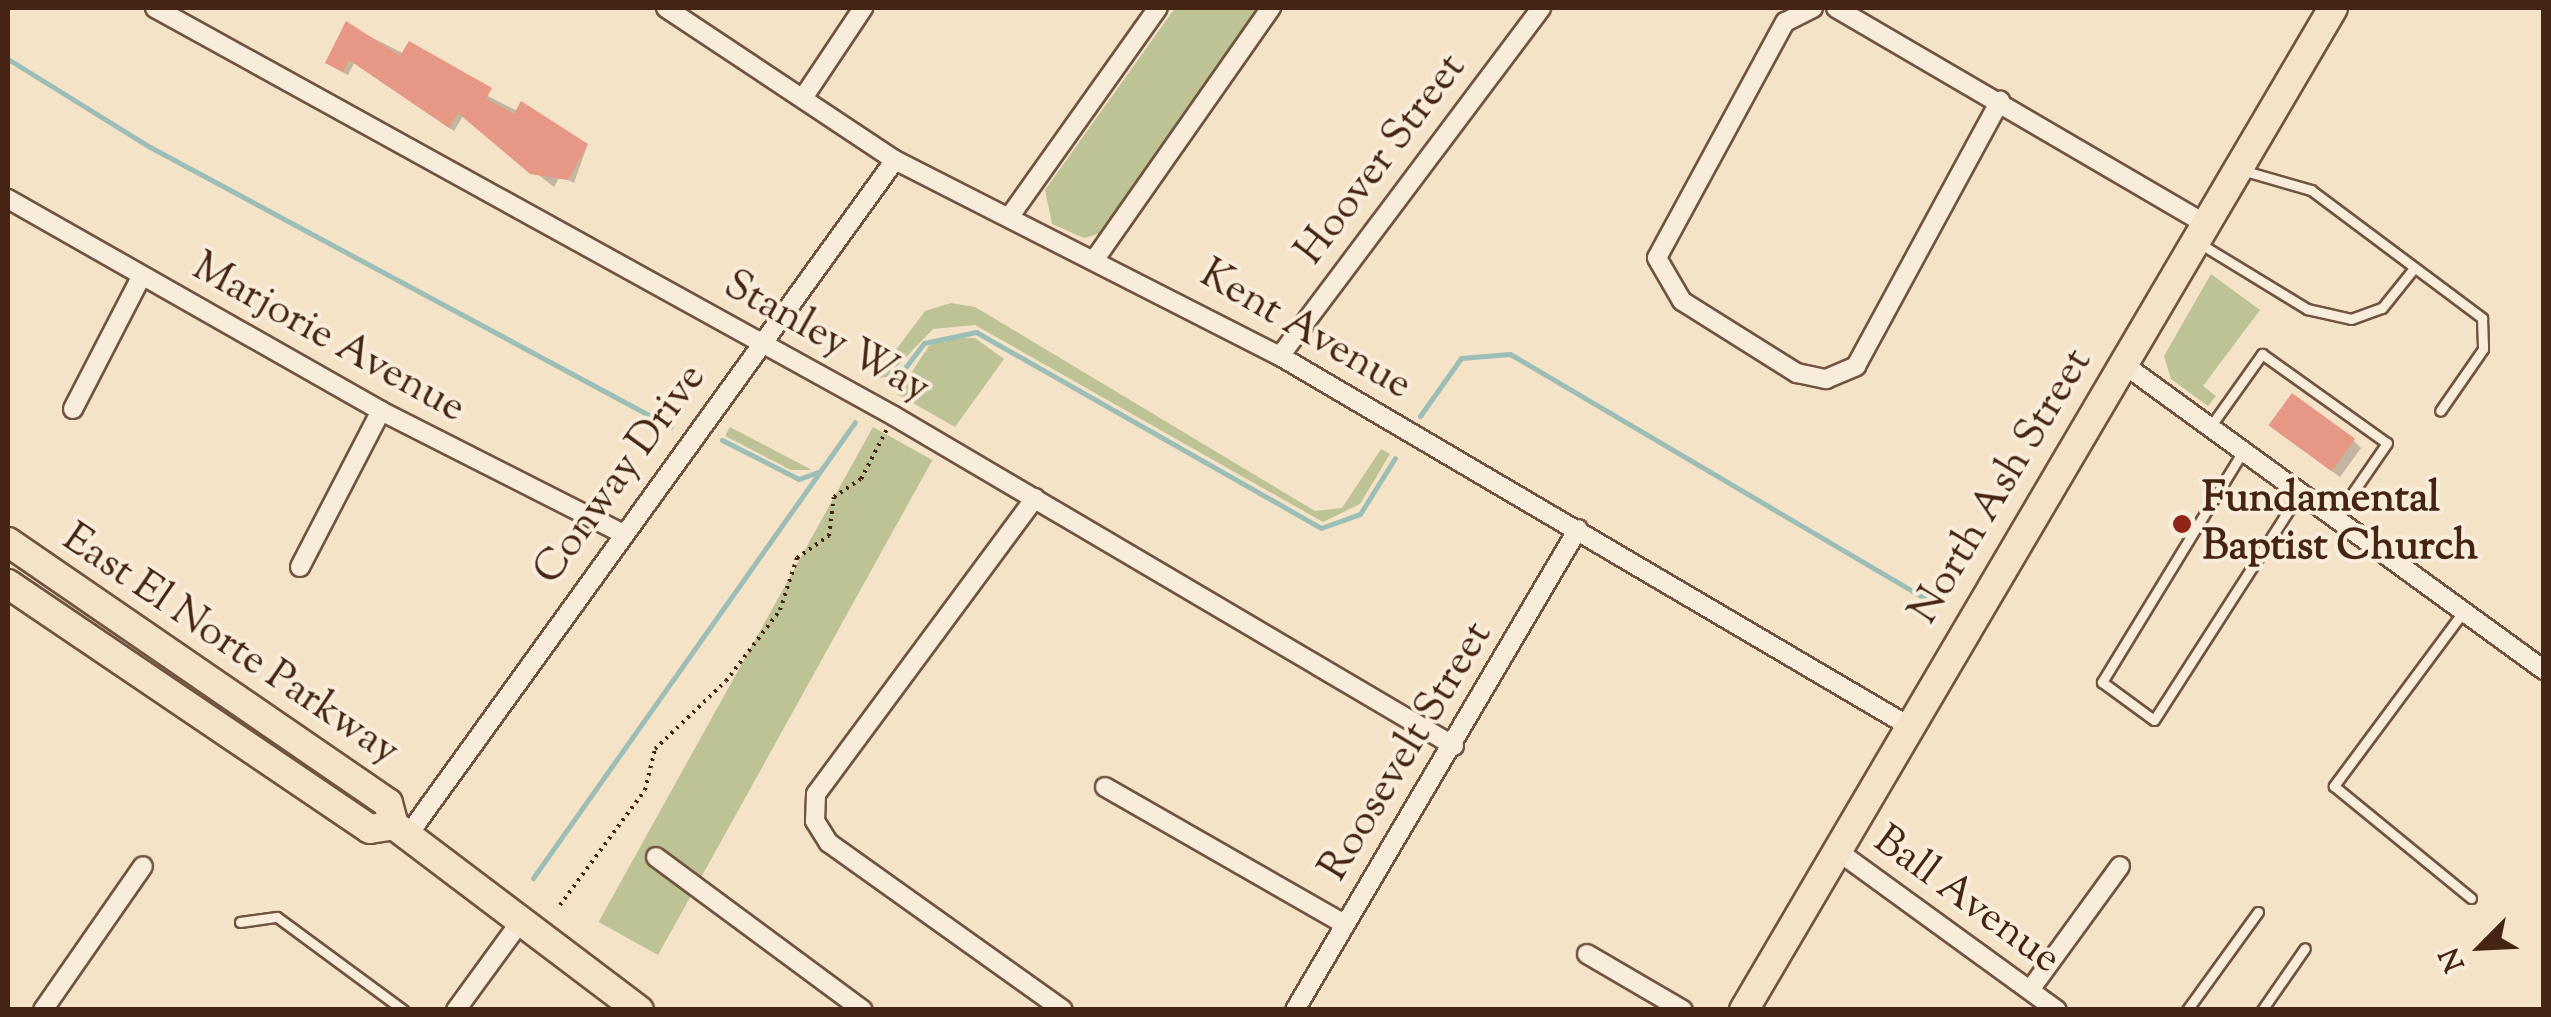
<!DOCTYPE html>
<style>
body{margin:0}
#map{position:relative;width:2551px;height:1017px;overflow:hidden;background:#f5e3c8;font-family:"Sorts Mill Goudy",serif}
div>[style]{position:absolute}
.green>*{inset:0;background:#bdc395;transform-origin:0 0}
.shadow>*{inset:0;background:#0003}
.stream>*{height:5px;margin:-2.5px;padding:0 2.5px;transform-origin:2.5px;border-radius:2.5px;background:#9cbeb7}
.building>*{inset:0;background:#e69884;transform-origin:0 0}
.path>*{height:4px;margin-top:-2px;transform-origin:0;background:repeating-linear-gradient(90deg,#452413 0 2.5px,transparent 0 7.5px)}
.roads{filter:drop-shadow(2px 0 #715440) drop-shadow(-2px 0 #715440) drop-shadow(0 2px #715440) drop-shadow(0 -2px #715440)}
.lane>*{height:9px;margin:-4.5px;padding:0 4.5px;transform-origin:4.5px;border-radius:4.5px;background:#f8eddb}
.street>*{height:18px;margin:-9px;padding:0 9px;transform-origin:9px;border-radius:9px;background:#f8eddb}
.primary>*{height:28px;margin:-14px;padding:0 14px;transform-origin:14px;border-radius:14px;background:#f5e3c8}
.dots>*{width:28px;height:28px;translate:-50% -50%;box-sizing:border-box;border:5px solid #f8eddb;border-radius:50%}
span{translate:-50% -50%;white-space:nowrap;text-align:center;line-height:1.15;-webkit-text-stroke:8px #f8eddb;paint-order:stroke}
.street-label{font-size:42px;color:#452413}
.poi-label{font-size:42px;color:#452413;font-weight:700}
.left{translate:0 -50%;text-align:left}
.frame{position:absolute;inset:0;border:10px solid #452413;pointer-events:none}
.north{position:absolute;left:2431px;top:897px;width:100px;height:100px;-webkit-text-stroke:8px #f8eddb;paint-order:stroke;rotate:246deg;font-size:28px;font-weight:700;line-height:40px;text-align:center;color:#452413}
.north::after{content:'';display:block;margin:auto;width:35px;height:45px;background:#452413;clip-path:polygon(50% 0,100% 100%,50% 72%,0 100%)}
</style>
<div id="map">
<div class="green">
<div style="clip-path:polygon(1175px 8px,1263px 8px,1101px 233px,1084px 238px,1052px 224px,1045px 190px)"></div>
<div style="clip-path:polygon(2211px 274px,2260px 310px,2203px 386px,2216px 396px,2208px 406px,2171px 379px,2164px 356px)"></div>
<div style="clip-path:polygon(951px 303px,975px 307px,1315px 511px,1342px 508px,1381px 449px,1390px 454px,1360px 504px,1323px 522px,975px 325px,933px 329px,887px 377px,875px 378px,925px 311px)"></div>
<div style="clip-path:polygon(947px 337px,975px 338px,1004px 359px,955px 427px,897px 394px,929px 346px)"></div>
<div style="clip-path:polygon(730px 427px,810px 469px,811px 470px,791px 470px,725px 436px)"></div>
<div style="left:873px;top:427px;width:68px;height:566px;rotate:29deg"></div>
</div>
<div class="shadow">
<div style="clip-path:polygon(347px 25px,587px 146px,574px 183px,560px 176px,554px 187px,463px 116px,454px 131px,354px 63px,348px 75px,333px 67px)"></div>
<div style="clip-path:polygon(2279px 433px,2353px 440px,2361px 448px,2340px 477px)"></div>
</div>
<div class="stream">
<div style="left:8px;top:59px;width:167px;rotate:31.8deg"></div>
<div style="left:150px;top:147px;width:591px;rotate:28.25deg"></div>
<div style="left:892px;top:385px;width:53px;rotate:-52.7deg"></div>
<div style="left:924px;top:343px;width:53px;rotate:-11.9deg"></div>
<div style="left:976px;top:332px;width:397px;rotate:29.6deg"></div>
<div style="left:1321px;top:528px;width:41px;rotate:-19.7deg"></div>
<div style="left:1360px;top:514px;width:66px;rotate:-58deg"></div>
<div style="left:1420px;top:416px;width:71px;rotate:-54.7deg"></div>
<div style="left:1461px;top:358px;width:49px;rotate:-4.7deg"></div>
<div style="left:1510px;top:354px;width:493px;rotate:30.5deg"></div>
<div style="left:722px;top:440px;width:86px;rotate:26.9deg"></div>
<div style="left:799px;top:479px;width:20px;rotate:-20deg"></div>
<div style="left:533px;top:878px;width:558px;rotate:-54.77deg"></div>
</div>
<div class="building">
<div style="clip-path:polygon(346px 21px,400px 56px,409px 41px,492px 88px,486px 99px,514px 114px,521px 101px,588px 144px,568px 180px,530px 174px,458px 113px,449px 128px,349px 60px,343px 72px,325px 63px)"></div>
<div style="left:2292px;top:393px;width:78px;height:40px;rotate:36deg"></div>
</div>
<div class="path">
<div style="left:560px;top:905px;width:143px;rotate:-53.5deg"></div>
<div style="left:645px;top:790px;width:42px;rotate:-76.3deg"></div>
<div style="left:655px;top:749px;width:98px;rotate:-43.8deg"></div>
<div style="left:726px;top:681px;width:89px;rotate:-52.7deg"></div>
<div style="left:780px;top:610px;width:55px;rotate:-71.9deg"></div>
<div style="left:797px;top:558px;width:39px;rotate:-35deg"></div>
<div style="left:829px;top:536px;width:39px;rotate:-83deg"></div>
<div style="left:834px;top:497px;width:32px;rotate:-34deg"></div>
<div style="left:861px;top:479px;width:56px;rotate:-62.5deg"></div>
</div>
<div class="roads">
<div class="lane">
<div style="left:2245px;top:171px;width:69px;rotate:16.1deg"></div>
<div style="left:2311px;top:190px;width:214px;rotate:36.8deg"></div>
<div style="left:2482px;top:318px;width:31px;rotate:88deg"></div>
<div style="left:2483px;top:349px;width:75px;rotate:124.7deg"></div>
<div style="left:2199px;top:243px;width:127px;rotate:31.4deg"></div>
<div style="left:2307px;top:309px;width:45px;rotate:12.8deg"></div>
<div style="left:2351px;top:319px;width:33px;rotate:-20deg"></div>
<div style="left:2382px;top:308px;width:51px;rotate:-51.3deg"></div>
<div style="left:2210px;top:427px;width:90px;rotate:-54.5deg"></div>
<div style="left:2262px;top:354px;width:153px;rotate:35.5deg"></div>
<div style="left:2387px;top:443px;width:91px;rotate:124.7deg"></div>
<div style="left:2243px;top:451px;width:271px;rotate:121.4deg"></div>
<div style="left:2102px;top:682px;width:64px;rotate:36.2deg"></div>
<div style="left:2154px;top:720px;width:270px;rotate:-57.3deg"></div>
<div style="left:2463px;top:612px;width:217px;rotate:126.6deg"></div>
<div style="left:2334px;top:786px;width:177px;rotate:39.3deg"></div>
<div style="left:240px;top:922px;width:37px;rotate:-8deg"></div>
<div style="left:277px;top:917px;width:157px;rotate:36.4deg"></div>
<div style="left:2187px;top:1010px;width:121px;rotate:-54.1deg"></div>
<div style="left:2262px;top:1010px;width:75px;rotate:-55.3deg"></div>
</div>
<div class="street">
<div style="left:155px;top:8px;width:844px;rotate:28.9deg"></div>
<div style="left:894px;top:416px;width:650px;rotate:30.51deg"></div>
<div style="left:666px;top:8px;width:275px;rotate:33.6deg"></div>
<div style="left:895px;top:160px;width:432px;rotate:27deg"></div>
<div style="left:1280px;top:356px;width:728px;rotate:30.48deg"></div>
<div style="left:1813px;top:8px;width:31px;rotate:153deg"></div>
<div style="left:1785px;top:22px;width:268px;rotate:118.5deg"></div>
<div style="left:1657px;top:258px;width:50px;rotate:59.8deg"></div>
<div style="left:1682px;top:301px;width:136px;rotate:32.1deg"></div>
<div style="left:1797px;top:373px;width:30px;rotate:12deg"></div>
<div style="left:1826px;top:379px;width:33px;rotate:-23deg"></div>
<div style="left:1856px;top:366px;width:302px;rotate:-61.5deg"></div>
<div style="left:1836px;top:8px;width:426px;rotate:30.3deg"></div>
<div style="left:805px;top:95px;width:105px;rotate:-56.3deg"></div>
<div style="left:8px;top:199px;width:429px;rotate:29.6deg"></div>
<div style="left:381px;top:411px;width:267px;rotate:26.9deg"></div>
<div style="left:1010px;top:216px;width:255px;rotate:-54.6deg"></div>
<div style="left:1095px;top:259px;width:307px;rotate:-55deg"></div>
<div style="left:1280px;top:356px;width:435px;rotate:-53.1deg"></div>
<div style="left:2122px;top:363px;width:522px;rotate:36.04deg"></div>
<div style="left:73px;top:409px;width:148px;rotate:-62.7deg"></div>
<div style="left:1035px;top:498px;width:368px;rotate:126.5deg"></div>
<div style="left:816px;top:794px;width:27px;rotate:92deg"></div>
<div style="left:815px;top:821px;width:26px;rotate:58deg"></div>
<div style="left:829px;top:843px;width:287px;rotate:35.5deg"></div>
<div style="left:300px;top:567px;width:176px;rotate:-62.6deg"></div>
<div style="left:1105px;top:787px;width:275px;rotate:29.8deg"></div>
<div style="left:408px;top:835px;width:832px;rotate:-54.19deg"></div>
<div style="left:1835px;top:849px;width:274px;rotate:36deg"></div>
<div style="left:656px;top:857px;width:257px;rotate:36.5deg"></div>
<div style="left:1587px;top:954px;width:111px;rotate:30.3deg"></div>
<div style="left:2030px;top:990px;width:153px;rotate:-54deg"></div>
<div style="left:43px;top:1010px;width:175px;rotate:-55.2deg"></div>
<div style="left:456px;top:1010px;width:110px;rotate:-53.9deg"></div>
<div style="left:1295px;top:1010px;width:558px;rotate:-59.53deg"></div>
</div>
<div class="primary">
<div style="left:8px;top:542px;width:461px;rotate:34.5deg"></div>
<div style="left:388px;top:803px;width:23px;rotate:75deg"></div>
<div style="left:394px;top:825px;width:307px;rotate:37.1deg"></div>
<div style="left:8px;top:584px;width:437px;rotate:34.1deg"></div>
<div style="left:370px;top:829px;width:24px;rotate:-9deg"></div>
<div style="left:1744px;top:1010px;width:1162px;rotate:-59.55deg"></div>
</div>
</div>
<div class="dots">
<div style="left:2182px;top:524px;background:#8f2418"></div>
</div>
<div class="street-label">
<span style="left:1382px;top:160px;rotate:-53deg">Hoover Street</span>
<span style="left:1305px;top:331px;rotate:30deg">Kent Avenue</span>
<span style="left:826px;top:338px;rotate:29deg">Stanley Way</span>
<span style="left:328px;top:339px;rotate:29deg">Marjorie Avenue</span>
<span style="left:621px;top:475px;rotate:-54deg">Conway Drive</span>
<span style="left:2002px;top:487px;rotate:-59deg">North Ash Street</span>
<span style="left:230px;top:646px;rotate:34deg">East El Norte Parkway</span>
<span style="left:1407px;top:752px;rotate:-59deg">Roosevelt Street</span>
<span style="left:1966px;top:901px;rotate:36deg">Ball Avenue</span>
</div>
<div class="poi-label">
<span class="left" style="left:2202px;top:524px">Fundamental<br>Baptist Church</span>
</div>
<div class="frame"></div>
<div class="north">N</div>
</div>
